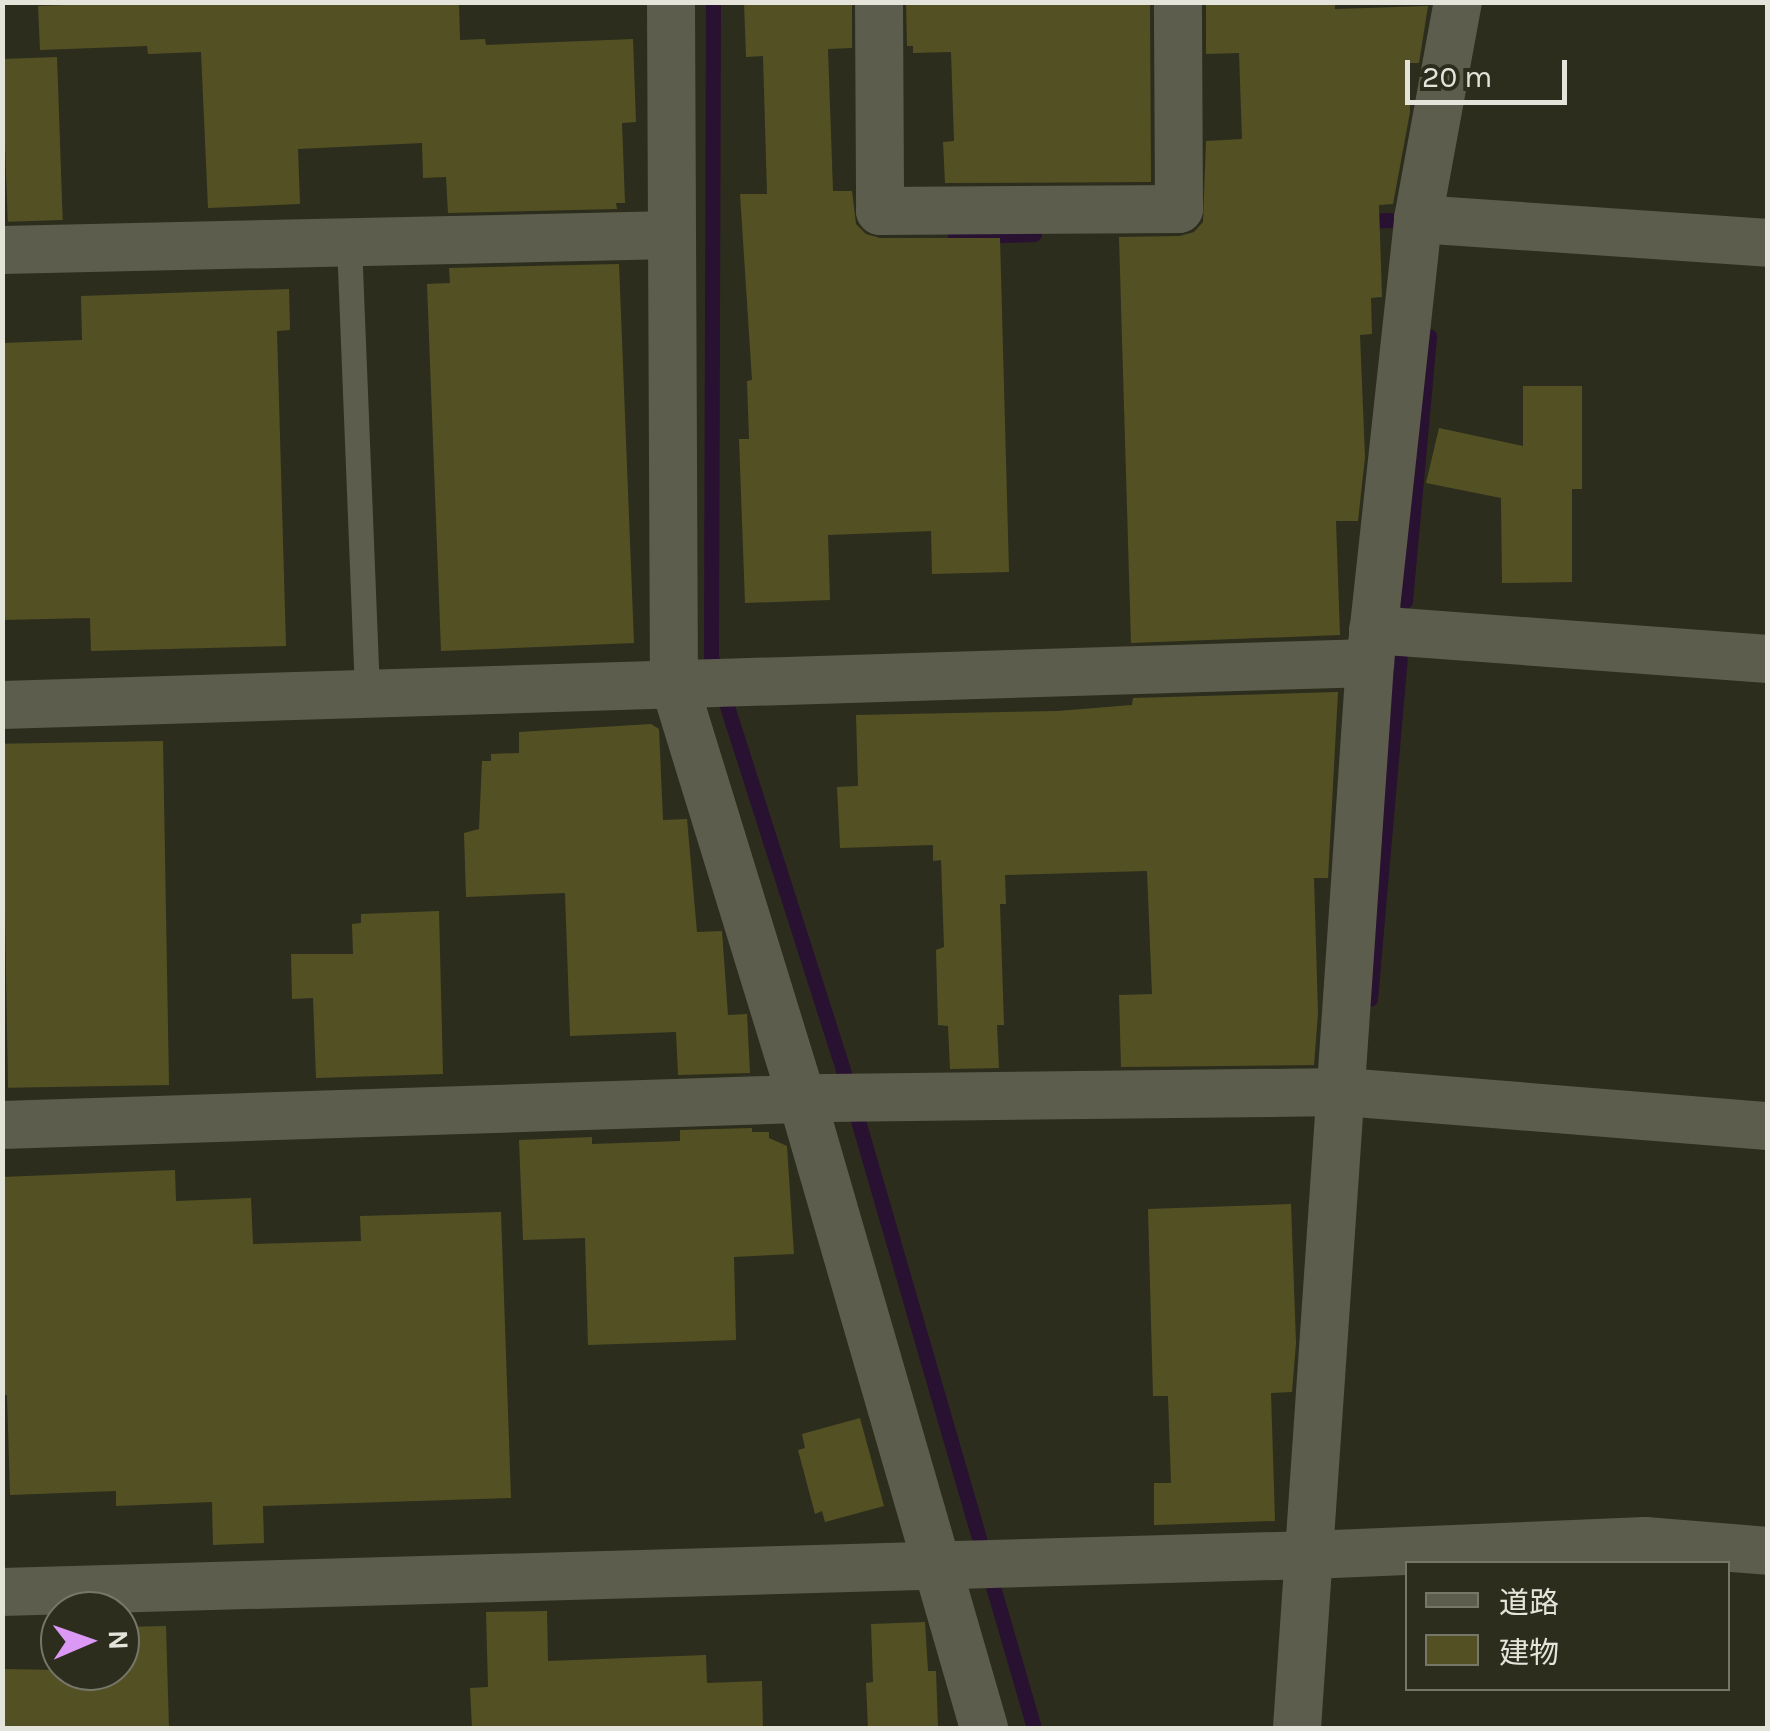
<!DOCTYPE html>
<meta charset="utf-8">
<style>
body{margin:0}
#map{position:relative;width:1770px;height:1731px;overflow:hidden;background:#2d2d1e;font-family:Karla,"Noto Sans JP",sans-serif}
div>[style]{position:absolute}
.stream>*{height:15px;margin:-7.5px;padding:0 7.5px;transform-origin:7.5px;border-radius:7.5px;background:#291131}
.building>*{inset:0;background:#535123;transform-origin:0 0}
.service>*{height:25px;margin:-12.5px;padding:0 12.5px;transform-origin:12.5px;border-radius:12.5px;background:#5d5d4d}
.minor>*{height:48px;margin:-24px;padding:0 24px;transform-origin:24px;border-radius:24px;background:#5d5d4d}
span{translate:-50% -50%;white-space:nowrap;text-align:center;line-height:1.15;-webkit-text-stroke:8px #2d2d1e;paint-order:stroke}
.frame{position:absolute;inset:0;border:5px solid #e4e4da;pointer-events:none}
.legend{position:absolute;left:1405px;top:1561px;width:325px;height:130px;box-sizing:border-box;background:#2d2d1e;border:2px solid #767669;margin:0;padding:12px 18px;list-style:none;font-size:30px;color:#e4e4da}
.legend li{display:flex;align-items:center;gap:20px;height:50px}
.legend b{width:50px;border:2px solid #767669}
.north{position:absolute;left:40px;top:1591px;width:100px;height:100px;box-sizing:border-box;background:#2d2d1e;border:2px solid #767669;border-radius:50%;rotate:88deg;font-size:28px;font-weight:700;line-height:40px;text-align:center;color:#e4e4da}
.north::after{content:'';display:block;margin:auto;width:35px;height:45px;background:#db99f5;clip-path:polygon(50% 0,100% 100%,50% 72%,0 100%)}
.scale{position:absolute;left:1405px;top:60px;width:162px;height:45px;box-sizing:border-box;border:5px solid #e4e4da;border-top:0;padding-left:12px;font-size:30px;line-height:35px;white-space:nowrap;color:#e4e4da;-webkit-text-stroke:8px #2d2d1e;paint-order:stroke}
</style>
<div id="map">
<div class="stream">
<div style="left:713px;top:2px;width:654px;rotate:90.18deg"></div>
<div style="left:711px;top:656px;width:444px;rotate:72.3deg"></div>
<div style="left:846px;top:1079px;width:676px;rotate:73.84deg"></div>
<div style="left:1362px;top:221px;width:29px;rotate:-2deg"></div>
<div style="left:955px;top:237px;width:79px;rotate:-2.2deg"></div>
<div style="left:1405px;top:601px;width:266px;rotate:-84.8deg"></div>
<div style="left:1370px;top:999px;width:341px;rotate:-85deg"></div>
</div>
<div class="building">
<div style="clip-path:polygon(144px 2px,459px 2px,460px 40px,485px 39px,486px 45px,633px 39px,636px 122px,622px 123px,625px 203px,616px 203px,617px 209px,448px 213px,446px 177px,423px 178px,422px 143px,298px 149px,300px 204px,208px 208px,201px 52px,148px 54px,147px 46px,40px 50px,38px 6px)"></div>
<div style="clip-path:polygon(744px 2px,852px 2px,852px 48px,828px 49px,833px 191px,852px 191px,856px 224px,866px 234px,880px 238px,1000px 238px,1009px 572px,932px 574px,931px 531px,828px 535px,830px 600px,745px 603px,739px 439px,749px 439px,747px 381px,752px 380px,740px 194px,767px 194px,763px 56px,746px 57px)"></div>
<div style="clip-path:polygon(906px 2px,1150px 2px,1151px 182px,945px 183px,943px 142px,954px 141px,951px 52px,913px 53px,913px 46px,907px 46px)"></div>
<div style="clip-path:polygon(1237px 2px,1335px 2px,1335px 9px,1428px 6px,1419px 63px,1409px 63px,1410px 112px,1393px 204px,1379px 205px,1382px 297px,1371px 298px,1372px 334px,1360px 335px,1365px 457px,1358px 521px,1336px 521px,1340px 635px,1131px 643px,1119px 237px,1180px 236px,1194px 232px,1203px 222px,1206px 141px,1242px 139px,1239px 53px,1206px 54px,1206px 5px)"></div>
<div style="left:57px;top:57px;width:163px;height:55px;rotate:88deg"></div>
<div style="clip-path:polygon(619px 264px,634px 643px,441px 651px,427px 284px,450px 283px,449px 268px)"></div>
<div style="clip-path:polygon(289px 289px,290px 330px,277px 331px,286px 646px,91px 651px,90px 618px,2px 620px,2px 343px,82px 340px,81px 296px)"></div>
<div style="clip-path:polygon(1523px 386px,1582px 386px,1582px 489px,1572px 489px,1572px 582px,1502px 583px,1501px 498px,1426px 483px,1439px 428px,1523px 446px)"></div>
<div style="clip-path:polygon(1338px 692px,1328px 878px,1314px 878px,1318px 1013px,1314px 1065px,1121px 1067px,1119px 995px,1152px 994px,1147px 871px,1005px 875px,1006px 904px,1000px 904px,1004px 1025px,997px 1025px,999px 1068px,950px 1069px,948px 1026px,938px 1025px,936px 950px,944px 947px,941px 860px,933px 861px,933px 845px,840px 848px,837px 787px,858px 786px,856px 715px,1057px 711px,1132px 705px,1133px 698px)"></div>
<div style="clip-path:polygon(651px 724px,659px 729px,663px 820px,687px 819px,697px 932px,722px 931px,728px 1015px,747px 1014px,750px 1073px,678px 1075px,676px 1032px,570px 1036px,565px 893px,466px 897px,464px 833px,479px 829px,482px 761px,491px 761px,491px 754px,519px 753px,519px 732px)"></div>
<div style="left:163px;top:741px;width:344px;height:161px;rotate:89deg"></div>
<div style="clip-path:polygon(439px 911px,443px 1074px,316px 1078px,313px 998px,292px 999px,291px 954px,353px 954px,352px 924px,361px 923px,361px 914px)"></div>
<div style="clip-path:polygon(752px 1128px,752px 1132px,769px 1132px,769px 1138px,787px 1146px,794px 1254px,734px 1257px,736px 1340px,588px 1345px,585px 1238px,523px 1240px,519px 1140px,592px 1137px,592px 1144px,680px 1141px,680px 1130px)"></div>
<div style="clip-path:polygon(175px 1170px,176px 1201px,251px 1198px,253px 1244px,361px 1241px,360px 1216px,501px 1212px,511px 1498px,263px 1506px,264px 1543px,213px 1545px,212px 1502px,116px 1506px,116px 1491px,10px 1495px,7px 1395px,2px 1395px,2px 1177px)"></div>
<div style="clip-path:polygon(1291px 1204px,1296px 1343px,1292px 1392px,1271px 1393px,1275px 1521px,1154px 1525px,1154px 1483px,1171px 1483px,1168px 1396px,1153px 1396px,1148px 1209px)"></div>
<div style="clip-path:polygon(860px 1418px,884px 1506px,825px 1522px,822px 1511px,815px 1514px,798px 1450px,805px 1448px,802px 1434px)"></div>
<div style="clip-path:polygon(547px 1611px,548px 1661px,706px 1655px,707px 1683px,762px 1681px,763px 1728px,472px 1728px,470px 1688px,488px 1687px,486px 1612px)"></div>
<div style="clip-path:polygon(925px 1622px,928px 1671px,936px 1671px,938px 1728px,868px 1728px,866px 1683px,873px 1682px,871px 1624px)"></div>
<div style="clip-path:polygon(166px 1626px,169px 1728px,2px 1728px,2px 1669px,120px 1671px,120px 1664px,126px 1664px,125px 1627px)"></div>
</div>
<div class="service">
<div style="left:349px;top:243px;width:450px;rotate:87.7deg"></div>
</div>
<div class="minor">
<div style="left:671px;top:2px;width:681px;rotate:89.75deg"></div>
<div style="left:674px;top:683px;width:435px;rotate:72.9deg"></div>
<div style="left:802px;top:1099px;width:655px;rotate:73.86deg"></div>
<div style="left:879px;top:2px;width:209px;rotate:89.7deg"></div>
<div style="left:880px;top:211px;width:299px;rotate:-0.4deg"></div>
<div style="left:1179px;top:209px;width:207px;rotate:-90.3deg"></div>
<div style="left:1418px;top:219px;width:351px;rotate:3.9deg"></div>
<div style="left:2px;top:250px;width:670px;rotate:-1.28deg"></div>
<div style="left:1373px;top:630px;width:396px;rotate:4.2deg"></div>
<div style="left:2px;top:705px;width:1369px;rotate:-1.76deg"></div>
<div style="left:2px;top:1125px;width:825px;rotate:-1.87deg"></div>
<div style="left:827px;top:1098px;width:517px;rotate:-0.66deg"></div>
<div style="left:1344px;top:1092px;width:425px;rotate:4.6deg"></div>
<div style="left:2px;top:1592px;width:1309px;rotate:-1.62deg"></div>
<div style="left:1310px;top:1555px;width:335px;rotate:-2.4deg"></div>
<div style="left:1645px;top:1541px;width:123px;rotate:4.6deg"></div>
<div style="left:1297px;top:1728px;width:1067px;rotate:-86.08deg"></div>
<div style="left:1370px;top:663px;width:447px;rotate:-83.8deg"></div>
<div style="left:1418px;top:219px;width:221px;rotate:-79.6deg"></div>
</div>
<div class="frame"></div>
<ul class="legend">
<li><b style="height:12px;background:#5d5d4d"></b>道路</li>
<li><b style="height:28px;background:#535123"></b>建物</li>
</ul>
<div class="north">N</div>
<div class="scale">20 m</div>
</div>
